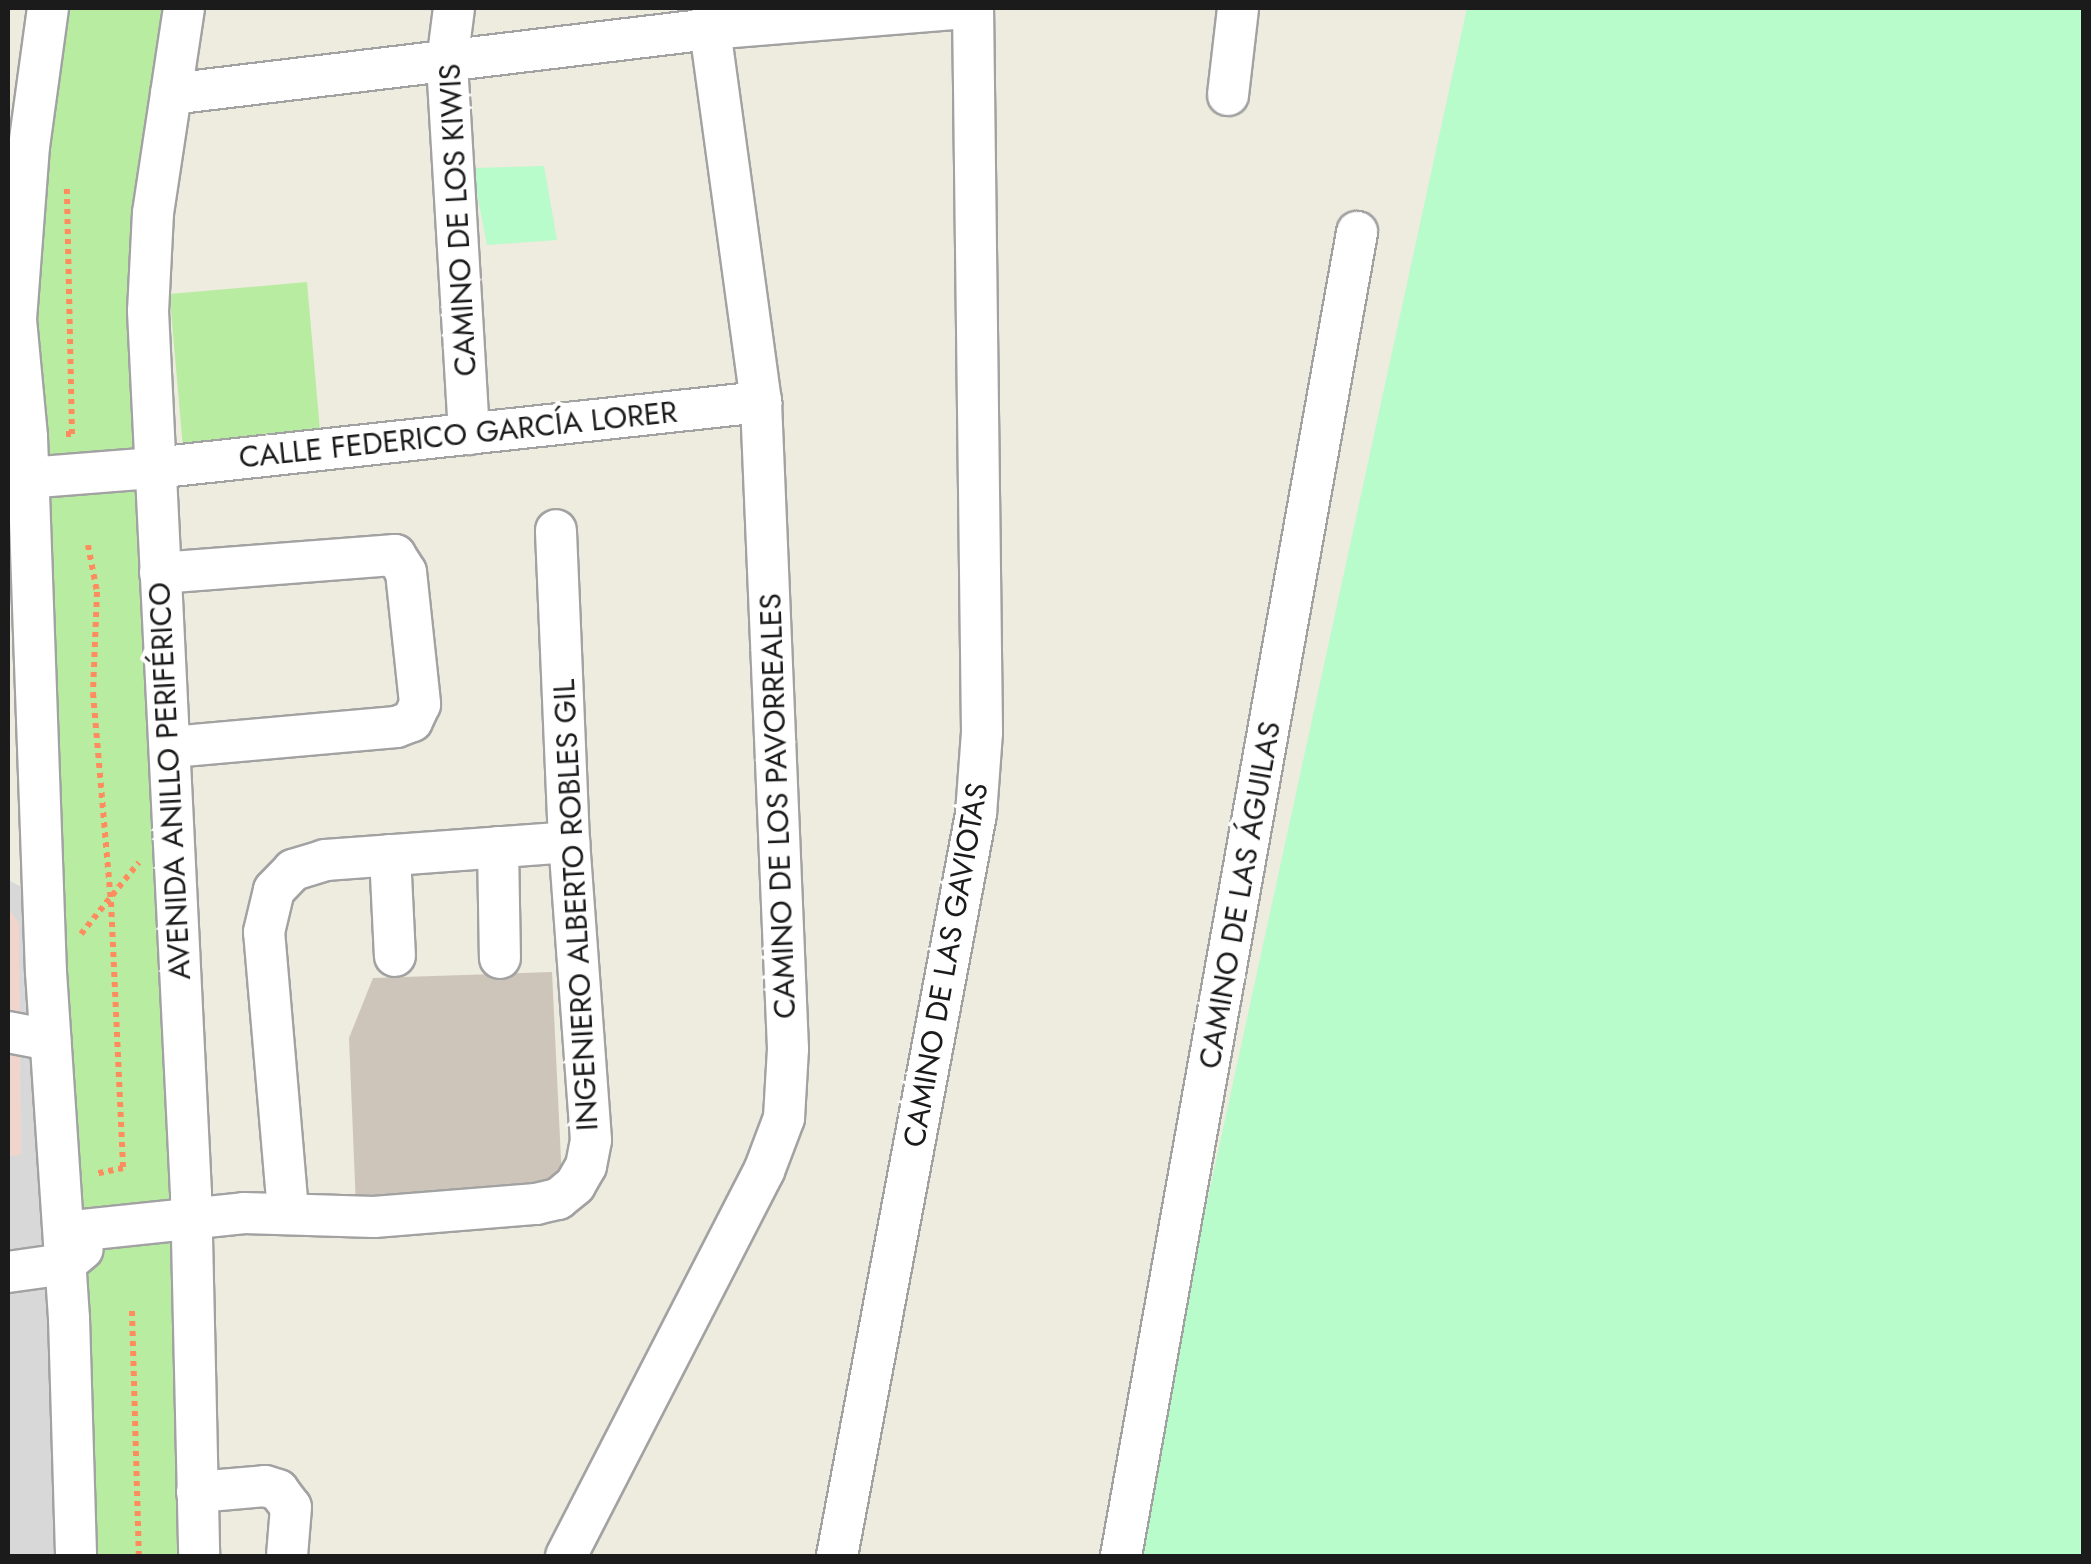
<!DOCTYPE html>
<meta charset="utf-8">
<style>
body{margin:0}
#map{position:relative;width:2091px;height:1564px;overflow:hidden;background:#eeebdf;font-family:Jost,sans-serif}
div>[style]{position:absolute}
.residential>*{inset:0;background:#d9d8d8}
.commercial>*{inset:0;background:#f0d5cd}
.grass>*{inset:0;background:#b8eca1;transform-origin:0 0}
.park>*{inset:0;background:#b7fcca}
.building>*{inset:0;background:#cdc5b9}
.path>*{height:6px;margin-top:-3px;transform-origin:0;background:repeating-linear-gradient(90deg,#ff8c5f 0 5px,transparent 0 10px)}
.roads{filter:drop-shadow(2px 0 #a2a2a2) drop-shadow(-2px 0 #a2a2a2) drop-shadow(0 2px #a2a2a2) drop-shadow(0 -2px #a2a2a2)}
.minor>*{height:40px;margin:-20px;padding:0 20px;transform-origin:20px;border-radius:20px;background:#fff}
span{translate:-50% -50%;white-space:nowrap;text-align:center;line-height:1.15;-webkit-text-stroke:8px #fff;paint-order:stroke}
.street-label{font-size:30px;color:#1b1b1b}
.frame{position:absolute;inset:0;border:10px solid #1b1b1b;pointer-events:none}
</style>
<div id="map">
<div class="residential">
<div style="clip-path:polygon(111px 853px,101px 1556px,8px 1556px,8px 880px,37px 895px)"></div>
</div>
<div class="commercial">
<div style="clip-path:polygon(8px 908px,19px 923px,21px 1155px,8px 1156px)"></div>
</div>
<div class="grass">
<div style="clip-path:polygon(64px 8px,171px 8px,140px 190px,185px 1556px,90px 1556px,48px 501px,32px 277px)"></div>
<div style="left:307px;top:282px;width:152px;height:138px;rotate:85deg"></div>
</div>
<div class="park">
<div style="clip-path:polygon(1467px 8px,2083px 8px,2083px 1556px,1130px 1556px)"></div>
<div style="clip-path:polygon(544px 166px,557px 240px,487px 245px,472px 168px)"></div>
</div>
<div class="building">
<div style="clip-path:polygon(552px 972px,562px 1181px,356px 1207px,349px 1038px,373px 978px)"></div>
</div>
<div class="path">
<div style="left:66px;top:434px;width:6px"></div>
<div style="left:72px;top:434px;width:248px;rotate:-91.2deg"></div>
<div style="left:88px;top:545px;width:48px;rotate:79.2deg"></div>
<div style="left:97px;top:592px;width:101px;rotate:92.3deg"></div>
<div style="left:93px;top:693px;width:210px;rotate:85.1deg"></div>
<div style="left:111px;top:902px;width:266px;rotate:87.4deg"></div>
<div style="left:123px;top:1168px;width:29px;rotate:168deg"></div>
<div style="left:81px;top:934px;width:92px;rotate:-51.1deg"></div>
<div style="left:132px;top:1311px;width:245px;rotate:88.4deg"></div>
</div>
<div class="roads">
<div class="minor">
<div style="left:48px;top:8px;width:139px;rotate:97.8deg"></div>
<div style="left:29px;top:146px;width:174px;rotate:94.3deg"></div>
<div style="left:16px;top:320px;width:118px;rotate:84.6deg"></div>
<div style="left:27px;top:437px;width:535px;rotate:87.97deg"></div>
<div style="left:46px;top:972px;width:347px;rotate:86.2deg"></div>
<div style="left:69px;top:1318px;width:238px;rotate:88.3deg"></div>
<div style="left:184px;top:8px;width:207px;rotate:98.6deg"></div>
<div style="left:153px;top:213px;width:98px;rotate:92.9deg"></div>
<div style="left:148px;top:311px;width:883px;rotate:87.21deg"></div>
<div style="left:191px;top:1193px;width:363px;rotate:88.7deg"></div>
<div style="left:454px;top:8px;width:55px;rotate:97.3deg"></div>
<div style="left:447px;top:63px;width:372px;rotate:86.6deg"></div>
<div style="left:171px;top:94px;width:543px;rotate:-6.88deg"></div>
<div style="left:710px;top:29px;width:255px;rotate:-4.7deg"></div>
<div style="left:1228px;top:95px;width:88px;rotate:-83.4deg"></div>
<div style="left:8px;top:473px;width:19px;rotate:16deg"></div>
<div style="left:26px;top:478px;width:128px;rotate:-4.5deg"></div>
<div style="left:154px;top:468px;width:611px;rotate:-6.21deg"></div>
<div style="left:160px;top:573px;width:236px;rotate:-4.4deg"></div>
<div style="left:395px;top:555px;width:20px;rotate:57deg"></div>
<div style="left:406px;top:572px;width:133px;rotate:83.9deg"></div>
<div style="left:420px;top:704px;width:19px;rotate:115deg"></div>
<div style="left:412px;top:721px;width:17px;rotate:159deg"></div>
<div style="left:396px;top:727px;width:225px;rotate:174.9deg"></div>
<div style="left:498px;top:847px;width:111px;rotate:89deg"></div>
<div style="left:390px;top:855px;width:101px;rotate:87.2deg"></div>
<div style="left:8px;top:1032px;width:43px;rotate:10.8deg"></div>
<div style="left:288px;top:1211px;width:280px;rotate:-94.9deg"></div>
<div style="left:264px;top:932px;width:43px;rotate:-76.6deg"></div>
<div style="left:274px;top:890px;width:28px;rotate:-46deg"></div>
<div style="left:293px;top:870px;width:34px;rotate:-17deg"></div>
<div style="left:325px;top:860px;width:245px;rotate:-4.2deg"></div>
<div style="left:64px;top:1232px;width:181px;rotate:-6deg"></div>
<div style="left:244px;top:1213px;width:130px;rotate:1.8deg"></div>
<div style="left:374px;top:1217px;width:163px;rotate:-4.6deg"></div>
<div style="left:536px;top:1204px;width:23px;rotate:-13deg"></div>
<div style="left:558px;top:1199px;width:22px;rotate:-39deg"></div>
<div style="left:575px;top:1185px;width:22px;rotate:-60deg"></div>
<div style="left:586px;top:1166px;width:26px;rotate:-79deg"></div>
<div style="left:591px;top:1140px;width:299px;rotate:-94.2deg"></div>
<div style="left:569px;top:842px;width:312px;rotate:-92.4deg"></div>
<div style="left:8px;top:1272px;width:58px;rotate:-8deg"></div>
<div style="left:65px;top:1264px;width:23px;rotate:-40deg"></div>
<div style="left:197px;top:1492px;width:68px;rotate:-5deg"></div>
<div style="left:265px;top:1486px;width:14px;rotate:17deg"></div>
<div style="left:278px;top:1490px;width:21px;rotate:53deg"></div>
<div style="left:291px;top:1507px;width:49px;rotate:94.7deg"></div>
<div style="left:566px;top:1556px;width:433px;rotate:-62.8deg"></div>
<div style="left:764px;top:1171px;width:57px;rotate:-69.3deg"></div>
<div style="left:784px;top:1118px;width:69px;rotate:-86.7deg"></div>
<div style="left:788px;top:1049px;width:648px;rotate:-92.39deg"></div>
<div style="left:761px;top:402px;width:376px;rotate:-97.8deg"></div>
<div style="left:710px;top:29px;width:21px;rotate:-82deg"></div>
<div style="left:837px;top:1556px;width:755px;rotate:-79.39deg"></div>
<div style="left:976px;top:814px;width:82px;rotate:-85.8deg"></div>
<div style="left:982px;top:732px;width:724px;rotate:-90.71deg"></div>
<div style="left:1121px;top:1556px;width:1345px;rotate:-79.89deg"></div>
</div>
</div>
<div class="street-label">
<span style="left:458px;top:220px;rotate:-93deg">CAMINO DE LOS KIWIS</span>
<span style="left:458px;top:435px;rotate:-6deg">CALLE FEDERICO GARCÍA LORER</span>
<span style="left:170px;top:781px;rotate:-93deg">AVENIDA ANILLO PERIFÉRICO</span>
<span style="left:778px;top:806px;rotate:-92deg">CAMINO DE LOS PAVORREALES</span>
<span style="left:1240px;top:895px;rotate:-80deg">CAMINO DE LAS ÁGUILAS</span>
<span style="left:576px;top:905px;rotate:-93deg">INGENIERO ALBERTO ROBLES GIL</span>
<span style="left:946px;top:965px;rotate:-80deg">CAMINO DE LAS GAVIOTAS</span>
</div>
<div class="frame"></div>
</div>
